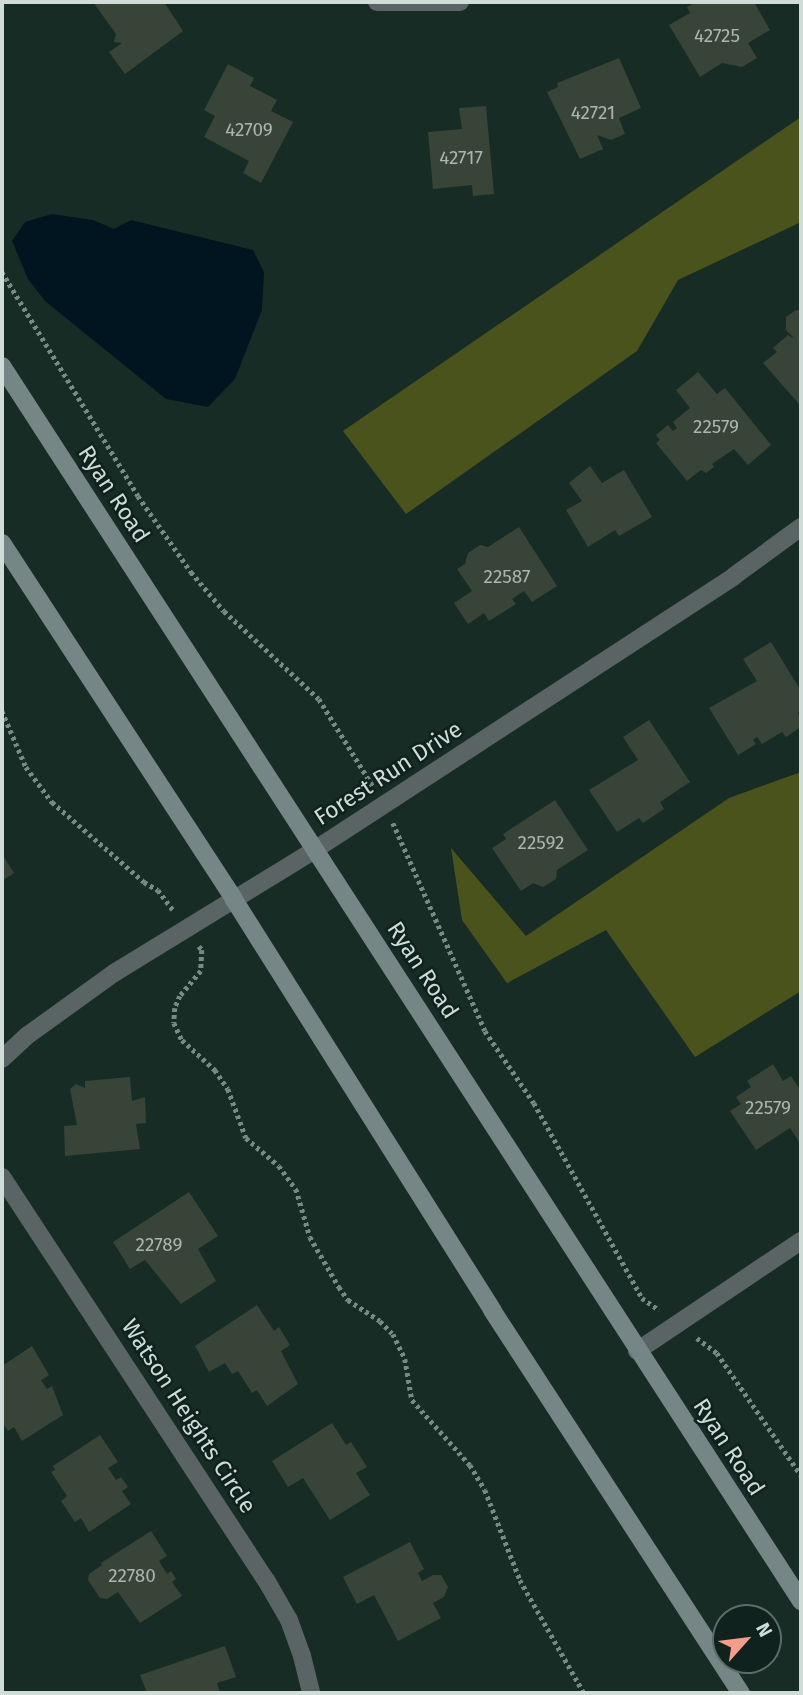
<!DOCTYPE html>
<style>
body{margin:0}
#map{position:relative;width:803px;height:1695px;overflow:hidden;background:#182c26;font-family:"Fira Sans",sans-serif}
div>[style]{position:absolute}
.green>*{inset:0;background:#4a531c}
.water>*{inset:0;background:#00151f}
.building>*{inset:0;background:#374437}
.path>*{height:4.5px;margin-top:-2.25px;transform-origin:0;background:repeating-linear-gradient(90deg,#798984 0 3.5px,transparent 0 7px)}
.minor>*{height:18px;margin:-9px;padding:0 9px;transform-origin:9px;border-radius:9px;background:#5a6465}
.secondary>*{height:18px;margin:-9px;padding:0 9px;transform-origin:9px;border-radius:9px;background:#768687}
span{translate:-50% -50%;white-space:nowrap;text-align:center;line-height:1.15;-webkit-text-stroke:5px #0f221d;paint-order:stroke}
.number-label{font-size:19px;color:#aab6b0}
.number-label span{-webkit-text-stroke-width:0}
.street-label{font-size:23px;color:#d0dcd8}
.frame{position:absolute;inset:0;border:4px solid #d0dcd8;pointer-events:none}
.north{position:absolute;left:712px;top:1604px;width:70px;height:70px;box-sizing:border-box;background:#0f221d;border:2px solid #5c6c68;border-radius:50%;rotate:62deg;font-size:19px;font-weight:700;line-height:28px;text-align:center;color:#d0dcd8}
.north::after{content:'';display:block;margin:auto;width:24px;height:32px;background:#f49e89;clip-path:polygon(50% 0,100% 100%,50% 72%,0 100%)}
</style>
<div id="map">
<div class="green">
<div style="clip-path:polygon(801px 117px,801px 222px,678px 280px,637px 351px,406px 514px,343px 431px)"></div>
<div style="clip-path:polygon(801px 772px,801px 991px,695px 1057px,606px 930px,507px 983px,462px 920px,451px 848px,526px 936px,729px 798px)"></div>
</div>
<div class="water">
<div style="clip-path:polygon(52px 214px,93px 220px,114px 229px,131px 220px,253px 250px,264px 272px,262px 310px,235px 379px,208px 407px,166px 399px,45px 301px,28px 279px,12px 241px,25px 222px)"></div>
</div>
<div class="building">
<div style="clip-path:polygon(93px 2px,164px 2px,183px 31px,125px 74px,109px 52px,122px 43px,114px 42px,116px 34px)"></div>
<div style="clip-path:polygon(696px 2px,754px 2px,770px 30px,748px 43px,757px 58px,742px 67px,722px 63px,700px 77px,669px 25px,690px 13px,687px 7px)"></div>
<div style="clip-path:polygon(619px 58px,641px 108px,619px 118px,625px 134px,611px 140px,597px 135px,603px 149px,580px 159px,547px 92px,558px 87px,557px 83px)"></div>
<div style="clip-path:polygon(228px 64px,254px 78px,250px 86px,277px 100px,271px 111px,293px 122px,261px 183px,243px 173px,249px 161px,204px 137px,215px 116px,204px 110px)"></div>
<div style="clip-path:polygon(486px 106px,494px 194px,473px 196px,472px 185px,433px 189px,428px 132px,462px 129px,459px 108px)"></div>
<div style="clip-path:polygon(796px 310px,801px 310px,799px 404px,763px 363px,777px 352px,773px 348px,788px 335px,795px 339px,786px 330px,786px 317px)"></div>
<div style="clip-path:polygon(698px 372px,717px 394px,725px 388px,771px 445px,748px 465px,734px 449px,712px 464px,714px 467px,706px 473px,701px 470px,687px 481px,656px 443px,660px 440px,656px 435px,668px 425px,673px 431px,677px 428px,673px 422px,690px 408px,676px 390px)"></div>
<div style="clip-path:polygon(590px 466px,602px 483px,624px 470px,652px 517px,619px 536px,615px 530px,588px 547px,566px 510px,582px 501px,569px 483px)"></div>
<div style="clip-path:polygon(519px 527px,557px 586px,532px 602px,524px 591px,512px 599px,516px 604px,489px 621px,484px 613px,468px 624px,454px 603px,472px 591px,457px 569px,465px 564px,468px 553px,480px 545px,488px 547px)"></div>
<div style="clip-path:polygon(771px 642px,801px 691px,801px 710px,798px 712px,801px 727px,786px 737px,782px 732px,762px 744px,757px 737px,753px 740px,756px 744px,738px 755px,709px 708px,757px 681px,743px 659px)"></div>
<div style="clip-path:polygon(649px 720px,690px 782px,660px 802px,664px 809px,643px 823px,639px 818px,617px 832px,589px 790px,638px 760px,623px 737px)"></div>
<div style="clip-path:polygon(555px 800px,588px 850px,557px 870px,556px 879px,543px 887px,533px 883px,521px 891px,492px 848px,506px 839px,503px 834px)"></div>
<div style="clip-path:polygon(2px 854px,14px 873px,2px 881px)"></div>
<div style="clip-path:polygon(773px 1064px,783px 1081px,791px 1076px,801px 1091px,801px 1145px,790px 1128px,756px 1150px,730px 1111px,741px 1104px,736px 1097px,751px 1087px,747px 1081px)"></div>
<div style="clip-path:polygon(130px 1077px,132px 1101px,145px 1097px,146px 1123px,136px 1124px,140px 1149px,65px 1156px,64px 1126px,77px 1125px,70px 1089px,76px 1084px,85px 1088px,85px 1081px)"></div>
<div style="clip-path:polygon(189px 1192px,218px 1236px,198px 1249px,216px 1281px,181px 1304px,145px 1260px,130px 1269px,113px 1242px)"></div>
<div style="clip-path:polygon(257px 1305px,274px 1331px,279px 1327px,290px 1345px,281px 1351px,298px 1384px,267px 1406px,257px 1390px,252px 1393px,238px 1371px,232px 1374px,225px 1363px,209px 1372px,195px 1346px)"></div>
<div style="clip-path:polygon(32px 1346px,49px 1375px,41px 1380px,47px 1389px,52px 1386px,63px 1415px,22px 1441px,14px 1427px,8px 1431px,2px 1422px,2px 1366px)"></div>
<div style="clip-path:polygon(332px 1423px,346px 1445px,351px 1442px,367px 1467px,356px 1473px,370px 1495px,330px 1520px,303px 1478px,288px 1487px,272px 1461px)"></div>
<div style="clip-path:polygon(100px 1435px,118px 1462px,108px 1468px,116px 1480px,121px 1477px,128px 1487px,122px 1491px,131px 1504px,89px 1532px,81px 1518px,75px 1522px,61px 1501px,67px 1496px,51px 1472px,55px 1470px,53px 1466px)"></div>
<div style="clip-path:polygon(151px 1531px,167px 1556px,159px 1561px,167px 1574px,171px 1571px,176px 1579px,172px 1582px,182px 1596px,140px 1623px,118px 1592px,107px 1599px,100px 1598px,88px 1580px,89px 1574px,102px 1565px,101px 1563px)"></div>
<div style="clip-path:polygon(410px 1542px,424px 1569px,418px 1573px,422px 1581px,433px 1575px,441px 1575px,448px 1587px,444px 1597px,433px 1603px,441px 1618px,398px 1641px,374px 1595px,357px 1604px,343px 1577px)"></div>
<div style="clip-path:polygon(225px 1646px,236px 1677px,217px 1683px,220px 1693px,147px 1693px,140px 1675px)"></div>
</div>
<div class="path">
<div style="left:2px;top:272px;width:262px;rotate:58.7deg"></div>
<div style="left:138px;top:496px;width:93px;rotate:55.1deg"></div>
<div style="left:191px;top:572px;width:51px;rotate:49.8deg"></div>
<div style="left:224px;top:611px;width:129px;rotate:42.8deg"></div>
<div style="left:319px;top:699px;width:105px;rotate:58.3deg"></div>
<div style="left:2px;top:711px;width:61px;rotate:66.8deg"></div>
<div style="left:26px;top:767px;width:44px;rotate:53.4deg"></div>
<div style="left:52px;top:802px;width:122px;rotate:41deg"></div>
<div style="left:144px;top:882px;width:16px;rotate:30deg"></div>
<div style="left:158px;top:890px;width:25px;rotate:53deg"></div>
<div style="left:393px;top:823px;width:227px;rotate:66.1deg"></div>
<div style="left:485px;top:1031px;width:87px;rotate:55.8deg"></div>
<div style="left:534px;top:1103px;width:223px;rotate:61deg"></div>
<div style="left:642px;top:1298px;width:21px;rotate:35deg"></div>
<div style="left:199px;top:946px;width:5px;rotate:53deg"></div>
<div style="left:202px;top:950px;width:21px;rotate:93deg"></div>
<div style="left:201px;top:971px;width:33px;rotate:130deg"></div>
<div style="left:180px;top:996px;width:13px;rotate:113deg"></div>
<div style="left:175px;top:1008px;width:15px;rotate:94deg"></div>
<div style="left:174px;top:1023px;width:19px;rotate:65deg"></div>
<div style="left:182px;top:1040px;width:45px;rotate:42.3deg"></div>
<div style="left:215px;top:1070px;width:23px;rotate:56deg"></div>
<div style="left:228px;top:1089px;width:52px;rotate:69.8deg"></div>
<div style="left:246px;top:1138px;width:43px;rotate:40.3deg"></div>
<div style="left:279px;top:1166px;width:29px;rotate:54deg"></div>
<div style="left:296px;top:1189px;width:50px;rotate:73.7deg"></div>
<div style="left:310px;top:1237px;width:58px;rotate:59.9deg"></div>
<div style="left:339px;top:1287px;width:16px;rotate:55deg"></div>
<div style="left:348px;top:1300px;width:38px;rotate:33deg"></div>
<div style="left:380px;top:1321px;width:18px;rotate:45deg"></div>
<div style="left:393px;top:1334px;width:28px;rotate:64deg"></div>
<div style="left:405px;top:1359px;width:42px;rotate:80.3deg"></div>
<div style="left:412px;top:1400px;width:87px;rotate:48.3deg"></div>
<div style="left:470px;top:1465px;width:29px;rotate:59deg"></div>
<div style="left:485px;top:1490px;width:97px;rotate:68.7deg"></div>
<div style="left:520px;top:1580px;width:130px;rotate:60.5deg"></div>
<div style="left:697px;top:1338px;width:25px;rotate:37deg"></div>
<div style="left:717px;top:1353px;width:148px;rotate:55.5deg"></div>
</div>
<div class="minor">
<div style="left:377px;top:2px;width:83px"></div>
<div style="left:2px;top:1059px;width:35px;rotate:-43deg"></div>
<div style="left:28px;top:1035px;width:106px;rotate:-35.8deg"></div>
<div style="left:114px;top:973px;width:237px;rotate:-31.5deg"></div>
<div style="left:316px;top:849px;width:499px;rotate:-33.1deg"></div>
<div style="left:734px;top:576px;width:83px;rotate:-36.2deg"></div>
<div style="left:2px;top:1177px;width:482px;rotate:56.8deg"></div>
<div style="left:266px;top:1580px;width:46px;rotate:60.1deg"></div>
<div style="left:289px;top:1620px;width:38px;rotate:70deg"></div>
<div style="left:302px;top:1656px;width:38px;rotate:76deg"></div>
<div style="left:637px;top:1351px;width:197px;rotate:-33.9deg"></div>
</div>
<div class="secondary">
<div style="left:2px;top:366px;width:1471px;rotate:57.1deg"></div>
<div style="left:2px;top:543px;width:424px;rotate:56.9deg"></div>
<div style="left:233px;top:898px;width:487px;rotate:57.8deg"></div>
<div style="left:492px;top:1310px;width:457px;rotate:57deg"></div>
</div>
<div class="number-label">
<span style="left:717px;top:36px">42725</span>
<span style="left:593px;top:113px">42721</span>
<span style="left:249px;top:130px">42709</span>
<span style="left:461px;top:158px">42717</span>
<span style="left:716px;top:427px">22579</span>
<span style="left:507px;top:577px">22587</span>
<span style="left:541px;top:843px">22592</span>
<span style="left:768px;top:1108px">22579</span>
<span style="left:159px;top:1245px">22789</span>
<span style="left:132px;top:1576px">22780</span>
</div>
<div class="street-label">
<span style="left:114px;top:494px;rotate:57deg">Ryan Road</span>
<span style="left:388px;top:773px;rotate:-33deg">Forest Run Drive</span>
<span style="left:423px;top:970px;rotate:57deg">Ryan Road</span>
<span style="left:189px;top:1416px;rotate:57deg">Watson Heights Circle</span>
<span style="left:729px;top:1447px;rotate:57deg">Ryan Road</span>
</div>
<div class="frame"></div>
<div class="north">N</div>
</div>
